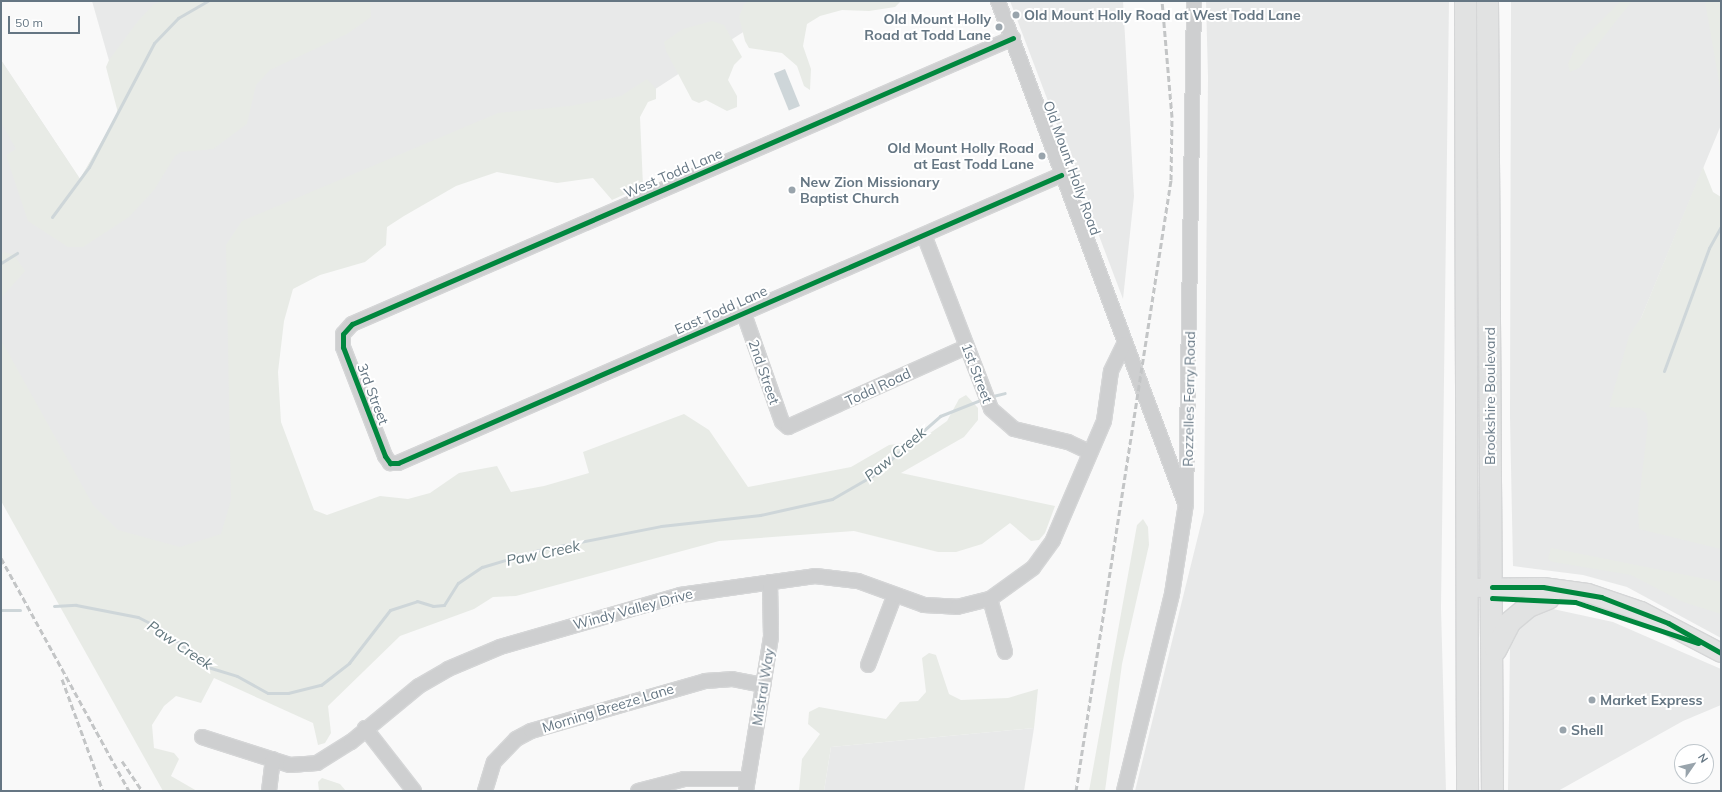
<!DOCTYPE html>
<style>
body{margin:0}
#map{position:relative;width:1722px;height:792px;overflow:hidden;background:#f9f9f9;font-family:Mulish,sans-serif}
div>[style]{position:absolute}
.built>*{inset:0;background:#e8e9e9}
.green>*{inset:0;background:#e8ebe6}
.water>*{inset:0;background:#ced6d9;transform-origin:0 0}
.stream>*{height:3px;margin:-1.5px;padding:0 1.5px;transform-origin:1.5px;border-radius:1.5px;background:#ced6d9}
.roads{filter:drop-shadow(1px 0 #d5d6d7) drop-shadow(-1px 0 #d5d6d7) drop-shadow(0 1px #d5d6d7) drop-shadow(0 -1px #d5d6d7)}
.minor>*{height:14px;margin:-7px;padding:0 7px;transform-origin:7px;border-radius:7px;background:#cecfd0}
.major>*{height:18px;margin:-9px;padding:0 9px;transform-origin:9px;border-radius:9px;background:#e1e2e2}
.highway>*{height:21px;margin:-10.5px;padding:0 10.5px;transform-origin:10.5px;border-radius:10.5px;background:#e1e2e2}
.rail>*{height:3px;margin-top:-1.5px;transform-origin:0;background:repeating-linear-gradient(90deg,#c3c5c6 0 6px,transparent 0 9px)}
.cycleway>*{height:5px;margin:-2.5px;padding:0 2.5px;transform-origin:2.5px;border-radius:2.5px;background:#00873e}
.dots>*{width:11px;height:11px;translate:-50% -50%;box-sizing:border-box;border:2px solid #fff;border-radius:50%}
span{translate:-50% -50%;white-space:nowrap;text-align:center;line-height:1.15;-webkit-text-stroke:4px #fff;paint-order:stroke}
.poi-label{font-size:14px;color:#657683;font-weight:700}
.left{translate:0 -50%;text-align:left}
.right{translate:-100% -50%;text-align:right}
.street-label{font-size:14px;color:#657683}
.water-label{font-size:15px;color:#60757c;font-style:italic}
.frame{position:absolute;inset:0;border:2px solid #657683;pointer-events:none}
.north{position:absolute;left:1674px;top:744px;width:40px;height:40px;box-sizing:border-box;background:#fff;border:1px solid #c1c8cd;border-radius:50%;rotate:56deg;font-size:11px;font-weight:700;line-height:16px;text-align:center;color:#657683}
.north::after{content:'';display:block;margin:auto;width:14px;height:18px;background:#99a4ac;clip-path:polygon(50% 0,100% 100%,50% 72%,0 100%)}
.scale{position:absolute;left:8px;top:16px;width:72px;height:18px;box-sizing:border-box;border:2px solid #657683;border-top:0;padding-left:5px;font-size:12px;line-height:14px;white-space:nowrap;color:#657683;-webkit-text-stroke:3px #fff;paint-order:stroke}
</style>
<div id="map">
<div class="built">
<div style="clip-path:polygon(92px 1px,791px 1px,546px 160px,507px 129px,254px 251px,275px 586px,161px 593px,1px 425px,1px 60px,80px 179px,122px 106px)"></div>
<div style="clip-path:polygon(1010px 1px,1123px 1px,1134px 196px,1123px 299px)"></div>
<div style="clip-path:polygon(1206px 1px,1449px 1px,1441px 608px,1446px 791px,1135px 791px,1204px 512px,1208px 77px)"></div>
<div style="clip-path:polygon(1511px 1px,1721px 1px,1721px 125px,1632px 340px,1721px 416px,1721px 638px,1627px 587px,1583px 575px,1513px 566px,1510px 417px)"></div>
<div style="clip-path:polygon(1553px 609px,1613px 622px,1721px 669px,1721px 705px,1683px 721px,1558px 791px,1508px 791px,1510px 646px,1518px 626px,1529px 617px)"></div>
<div style="clip-path:polygon(1034px 728px,1024px 791px,824px 791px,831px 747px)"></div>
</div>
<div class="green">
<div style="clip-path:polygon(163px 1px,370px 1px,371px 17px,347px 34px,270px 70px,256px 85px,247px 124px,213px 149px,181px 152px,175px 156px,154px 190px,129px 217px,83px 247px,68px 247px,28px 221px,6px 155px,16px 149px,1px 122px,1px 60px,80px 179px,118px 113px,106px 67px,109px 60px,138px 21px,154px 4px)"></div>
<div style="clip-path:polygon(749px 1px,901px 1px,895px 7px,869px 11px,842px 10px,820px 16px,807px 24px,803px 46px,811px 69px,810px 90px,804px 86px,797px 66px,782px 53px,749px 48px,745px 41px,739px 17px,744px 4px)"></div>
<div style="clip-path:polygon(1621px 1px,1632px 1px,1579px 68px,1570px 72px,1568px 64px,1576px 46px)"></div>
<div style="clip-path:polygon(1705px 1px,1721px 1px,1721px 93px)"></div>
<div style="clip-path:polygon(712px 21px,724px 25px,742px 57px,734px 65px,728px 80px,737px 96px,737px 107px,727px 111px,706px 100px,699px 103px,692px 100px,666px 51px,664px 42px,683px 29px)"></div>
<div style="clip-path:polygon(647px 79px,656px 89px,656px 99px,648px 102px,640px 117px,643px 186px,612px 200px,593px 178px,557px 183px,497px 172px,456px 186px,404px 216px,387px 227px,386px 245px,365px 262px,320px 275px,293px 289px,284px 321px,278px 372px,281px 422px,314px 510px,327px 515px,380px 496px,408px 499px,430px 493px,459px 473px,497px 466px,511px 492px,544px 486px,589px 473px,583px 452px,684px 414px,709px 430px,748px 487px,851px 467px,889px 445px,919px 441px,947px 421px,959px 399px,966px 395px,978px 408px,978px 420px,964px 437px,901px 473px,1055px 506px,1045px 533px,1039px 540px,1031px 541px,1010px 523px,982px 544px,956px 552px,938px 552px,854px 531px,719px 541px,516px 596px,493px 597px,474px 609px,400px 636px,328px 706px,331px 733px,325px 743px,318px 745px,313px 723px,214px 678px,201px 703px,176px 696px,164px 706px,152px 725px,154px 748px,174px 753px,179px 759px,171px 776px,197px 791px,163px 791px,1px 501px,1px 340px,93px 505px,118px 530px,180px 547px,221px 534px,231px 500px,226px 245px,242px 221px,498px 113px,570px 106px,621px 96px)"></div>
<div style="clip-path:polygon(1703px 167px,1713px 192px,1721px 197px,1721px 549px,1639px 529px,1638px 508px,1648px 424px,1646px 413px,1639px 408px,1609px 407px,1629px 336px,1641px 318px)"></div>
<div style="clip-path:polygon(4px 252px,14px 255px,25px 271px,1px 298px,1px 255px)"></div>
<div style="clip-path:polygon(1143px 519px,1148px 527px,1149px 545px,1122px 664px,1105px 791px,1089px 791px,1137px 525px)"></div>
<div style="clip-path:polygon(1551px 548px,1721px 582px,1721px 614px,1683px 602px,1631px 575px,1553px 562px,1548px 559px)"></div>
<div style="clip-path:polygon(929px 653px,936px 655px,949px 694px,961px 700px,1008px 698px,1038px 689px,1034px 728px,831px 747px,824px 791px,799px 791px,802px 759px,820px 734px,808px 724px,809px 712px,819px 707px,886px 719px,900px 702px,918px 701px,926px 692px,922px 658px)"></div>
<div style="clip-path:polygon(322px 778px,340px 784px,346px 791px,319px 791px,318px 782px)"></div>
</div>
<div class="water">
<div style="left:785px;top:69px;width:40px;height:12px;rotate:68deg"></div>
</div>
<div class="stream">
<div style="left:52px;top:217px;width:62px;rotate:-53.5deg"></div>
<div style="left:89px;top:167px;width:140px;rotate:-62.3deg"></div>
<div style="left:154px;top:43px;width:35px;rotate:-46deg"></div>
<div style="left:178px;top:18px;width:34px;rotate:-30deg"></div>
<div style="left:1px;top:263px;width:19px;rotate:-32deg"></div>
<div style="left:1664px;top:371px;width:131px;rotate:-69.9deg"></div>
<div style="left:1709px;top:248px;width:25px;rotate:-61deg"></div>
<div style="left:993px;top:396px;width:12px;rotate:-14deg"></div>
<div style="left:54px;top:606px;width:22px;rotate:-3deg"></div>
<div style="left:76px;top:605px;width:63px;rotate:11deg"></div>
<div style="left:138px;top:617px;width:28px;rotate:27deg"></div>
<div style="left:163px;top:630px;width:61px;rotate:38.4deg"></div>
<div style="left:211px;top:668px;width:27px;rotate:17deg"></div>
<div style="left:237px;top:676px;width:35px;rotate:29deg"></div>
<div style="left:268px;top:693px;width:20px"></div>
<div style="left:288px;top:693px;width:34px;rotate:-14deg"></div>
<div style="left:321px;top:685px;width:36px;rotate:-38deg"></div>
<div style="left:349px;top:663px;width:67px;rotate:-52.3deg"></div>
<div style="left:390px;top:610px;width:28px;rotate:-18deg"></div>
<div style="left:417px;top:601px;width:17px;rotate:17deg"></div>
<div style="left:433px;top:606px;width:11px;rotate:-5deg"></div>
<div style="left:444px;top:605px;width:26px;rotate:-58deg"></div>
<div style="left:458px;top:583px;width:29px;rotate:-34deg"></div>
<div style="left:482px;top:567px;width:59px;rotate:-16.6deg"></div>
<div style="left:539px;top:550px;width:124px;rotate:-11.1deg"></div>
<div style="left:661px;top:526px;width:100px;rotate:-6.3deg"></div>
<div style="left:760px;top:515px;width:74px;rotate:-12.5deg"></div>
<div style="left:832px;top:499px;width:46px;rotate:-29.9deg"></div>
<div style="left:872px;top:476px;width:91px;rotate:-41.4deg"></div>
<div style="left:940px;top:416px;width:41px;rotate:-21.5deg"></div>
<div style="left:1px;top:610px;width:19px"></div>
</div>
<div class="roads">
<div class="minor">
<div style="left:998px;top:1px;width:533px;rotate:69.56deg"></div>
<div style="left:1013px;top:38px;width:720px;rotate:156.6deg"></div>
<div style="left:352px;top:324px;width:13px;rotate:132deg"></div>
<div style="left:343px;top:334px;width:13px;rotate:90deg"></div>
<div style="left:343px;top:347px;width:117px;rotate:68.9deg"></div>
<div style="left:385px;top:456px;width:9px;rotate:54deg"></div>
<div style="left:390px;top:463px;width:8px"></div>
<div style="left:398px;top:463px;width:723px;rotate:-23.48deg"></div>
<div style="left:924px;top:235px;width:186px;rotate:68.9deg"></div>
<div style="left:991px;top:409px;width:30px;rotate:41deg"></div>
<div style="left:1014px;top:429px;width:56px;rotate:13.5deg"></div>
<div style="left:1068px;top:442px;width:23px;rotate:25deg"></div>
<div style="left:744px;top:314px;width:114px;rotate:70.6deg"></div>
<div style="left:782px;top:422px;width:8px;rotate:40deg"></div>
<div style="left:788px;top:427px;width:195px;rotate:-24.2deg"></div>
<div style="left:990px;top:599px;width:55px;rotate:74.2deg"></div>
<div style="left:868px;top:665px;width:73px;rotate:-69.1deg"></div>
<div style="left:365px;top:728px;width:80px;rotate:52.1deg"></div>
<div style="left:202px;top:737px;width:92px;rotate:17.7deg"></div>
<div style="left:290px;top:765px;width:27px;rotate:-4deg"></div>
<div style="left:317px;top:763px;width:40px;rotate:-32deg"></div>
<div style="left:351px;top:742px;width:88px;rotate:-39.5deg"></div>
<div style="left:419px;top:686px;width:34px;rotate:-30deg"></div>
<div style="left:448px;top:669px;width:56px;rotate:-22.9deg"></div>
<div style="left:500px;top:647px;width:187px;rotate:-16.1deg"></div>
<div style="left:680px;top:595px;width:136px;rotate:-8deg"></div>
<div style="left:815px;top:576px;width:43px;rotate:6.6deg"></div>
<div style="left:858px;top:581px;width:70px;rotate:20deg"></div>
<div style="left:924px;top:605px;width:33px;rotate:3deg"></div>
<div style="left:957px;top:607px;width:34px;rotate:-14deg"></div>
<div style="left:990px;top:599px;width:53px;rotate:-35.8deg"></div>
<div style="left:1033px;top:568px;width:34px;rotate:-54deg"></div>
<div style="left:1053px;top:540px;width:129px;rotate:-66.8deg"></div>
<div style="left:1104px;top:421px;width:50px;rotate:-82deg"></div>
<div style="left:1111px;top:371px;width:30px;rotate:-64deg"></div>
<div style="left:269px;top:791px;width:32px;rotate:-83deg"></div>
<div style="left:485px;top:791px;width:30px;rotate:-73deg"></div>
<div style="left:494px;top:762px;width:32px;rotate:-46deg"></div>
<div style="left:516px;top:739px;width:17px;rotate:-28deg"></div>
<div style="left:531px;top:731px;width:181px;rotate:-16deg"></div>
<div style="left:705px;top:681px;width:27px;rotate:-4deg"></div>
<div style="left:732px;top:679px;width:32px;rotate:11deg"></div>
<div style="left:638px;top:791px;width:48px;rotate:-14.6deg"></div>
<div style="left:684px;top:779px;width:64px"></div>
<div style="left:746px;top:791px;width:157px;rotate:-80.8deg"></div>
<div style="left:771px;top:636px;width:54px;rotate:-91.1deg"></div>
<div style="left:1124px;top:791px;width:203px;rotate:-76.3deg"></div>
<div style="left:1172px;top:594px;width:91px;rotate:-81.2deg"></div>
<div style="left:1186px;top:504px;width:503px;rotate:-89.09deg"></div>
</div>
<div class="major">
<div style="left:1466px;top:588px;width:77px;rotate:-0.7deg"></div>
<div style="left:1543px;top:587px;width:45px;rotate:7.6deg"></div>
<div style="left:1588px;top:593px;width:56px;rotate:18.8deg"></div>
<div style="left:1641px;top:611px;width:90px;rotate:27.7deg"></div>
</div>
<div class="highway">
<div style="left:1465px;top:1px;width:790px;rotate:89.85deg"></div>
<div style="left:1487px;top:1px;width:790px;rotate:89.64deg"></div>
<div style="left:1495px;top:650px;width:31px;rotate:-63deg"></div>
<div style="left:1509px;top:622px;width:25px;rotate:-40deg"></div>
<div style="left:1528px;top:606px;width:22px;rotate:-22deg"></div>
</div>
</div>
<div class="rail">
<div style="left:1px;top:558px;width:266px;rotate:61.2deg"></div>
<div style="left:62px;top:679px;width:119px;rotate:69.9deg"></div>
<div style="left:122px;top:761px;width:36px;rotate:56deg"></div>
<div style="left:1076px;top:791px;width:618px;rotate:-81.16deg"></div>
<div style="left:1171px;top:180px;width:63px;rotate:-89.1deg"></div>
<div style="left:1172px;top:117px;width:116px;rotate:-94.9deg"></div>
</div>
<div class="cycleway">
<div style="left:1013px;top:38px;width:720px;rotate:156.6deg"></div>
<div style="left:352px;top:324px;width:13px;rotate:132deg"></div>
<div style="left:343px;top:334px;width:13px;rotate:90deg"></div>
<div style="left:343px;top:347px;width:117px;rotate:68.9deg"></div>
<div style="left:385px;top:456px;width:9px;rotate:54deg"></div>
<div style="left:390px;top:463px;width:8px"></div>
<div style="left:398px;top:463px;width:723px;rotate:-23.48deg"></div>
<div style="left:1492px;top:587px;width:51px"></div>
<div style="left:1543px;top:587px;width:59px;rotate:9.8deg"></div>
<div style="left:1601px;top:597px;width:72px;rotate:21.2deg"></div>
<div style="left:1668px;top:623px;width:61px;rotate:29.5deg"></div>
<div style="left:1492px;top:598px;width:83px;rotate:2.8deg"></div>
<div style="left:1575px;top:602px;width:130px;rotate:18.4deg"></div>
</div>
<div class="dots">
<div style="left:1016px;top:15px;background:#99a4ac"></div>
<div style="left:999px;top:27px;background:#99a4ac"></div>
<div style="left:1042px;top:156px;background:#99a4ac"></div>
<div style="left:792px;top:190px;background:#99a4ac"></div>
<div style="left:1592px;top:700px;background:#99a4ac"></div>
<div style="left:1563px;top:730px;background:#99a4ac"></div>
</div>
<div class="poi-label">
<span class="left" style="left:1024px;top:15px">Old Mount Holly Road at West Todd Lane</span>
<span class="right" style="left:991px;top:27px">Old Mount Holly<br>Road at Todd Lane</span>
<span class="right" style="left:1034px;top:156px">Old Mount Holly Road<br>at East Todd Lane</span>
<span class="left" style="left:800px;top:190px">New Zion Missionary<br>Baptist Church</span>
<span class="left" style="left:1600px;top:700px">Market Express</span>
<span class="left" style="left:1571px;top:730px">Shell</span>
</div>
<div class="street-label">
<span style="left:1072px;top:168px;rotate:70deg">Old Mount Holly Road</span>
<span style="left:673px;top:173px;rotate:-23deg">West Todd Lane</span>
<span style="left:721px;top:310px;rotate:-24deg">East Todd Lane</span>
<span style="left:764px;top:372px;rotate:71deg">2nd Street</span>
<span style="left:977px;top:373px;rotate:69deg">1st Street</span>
<span style="left:878px;top:387px;rotate:-25deg">Todd Road</span>
<span style="left:373px;top:394px;rotate:69deg">3rd Street</span>
<span style="left:1490px;top:396px;rotate:-90deg">Brookshire Boulevard</span>
<span style="left:1189px;top:399px;rotate:-89deg">Rozzelles Ferry Road</span>
<span style="left:633px;top:609px;rotate:-15deg">Windy Valley Drive</span>
<span style="left:763px;top:687px;rotate:-81deg">Mistral Way</span>
<span style="left:608px;top:708px;rotate:-17deg">Morning Breeze Lane</span>
</div>
<div class="water-label">
<span style="left:895px;top:454px;rotate:-40deg">Paw Creek</span>
<span style="left:543px;top:553px;rotate:-12deg">Paw Creek</span>
<span style="left:180px;top:645px;rotate:34deg">Paw Creek</span>
</div>
<div class="frame"></div>
<div class="north">N</div>
<div class="scale">50 m</div>
</div>
